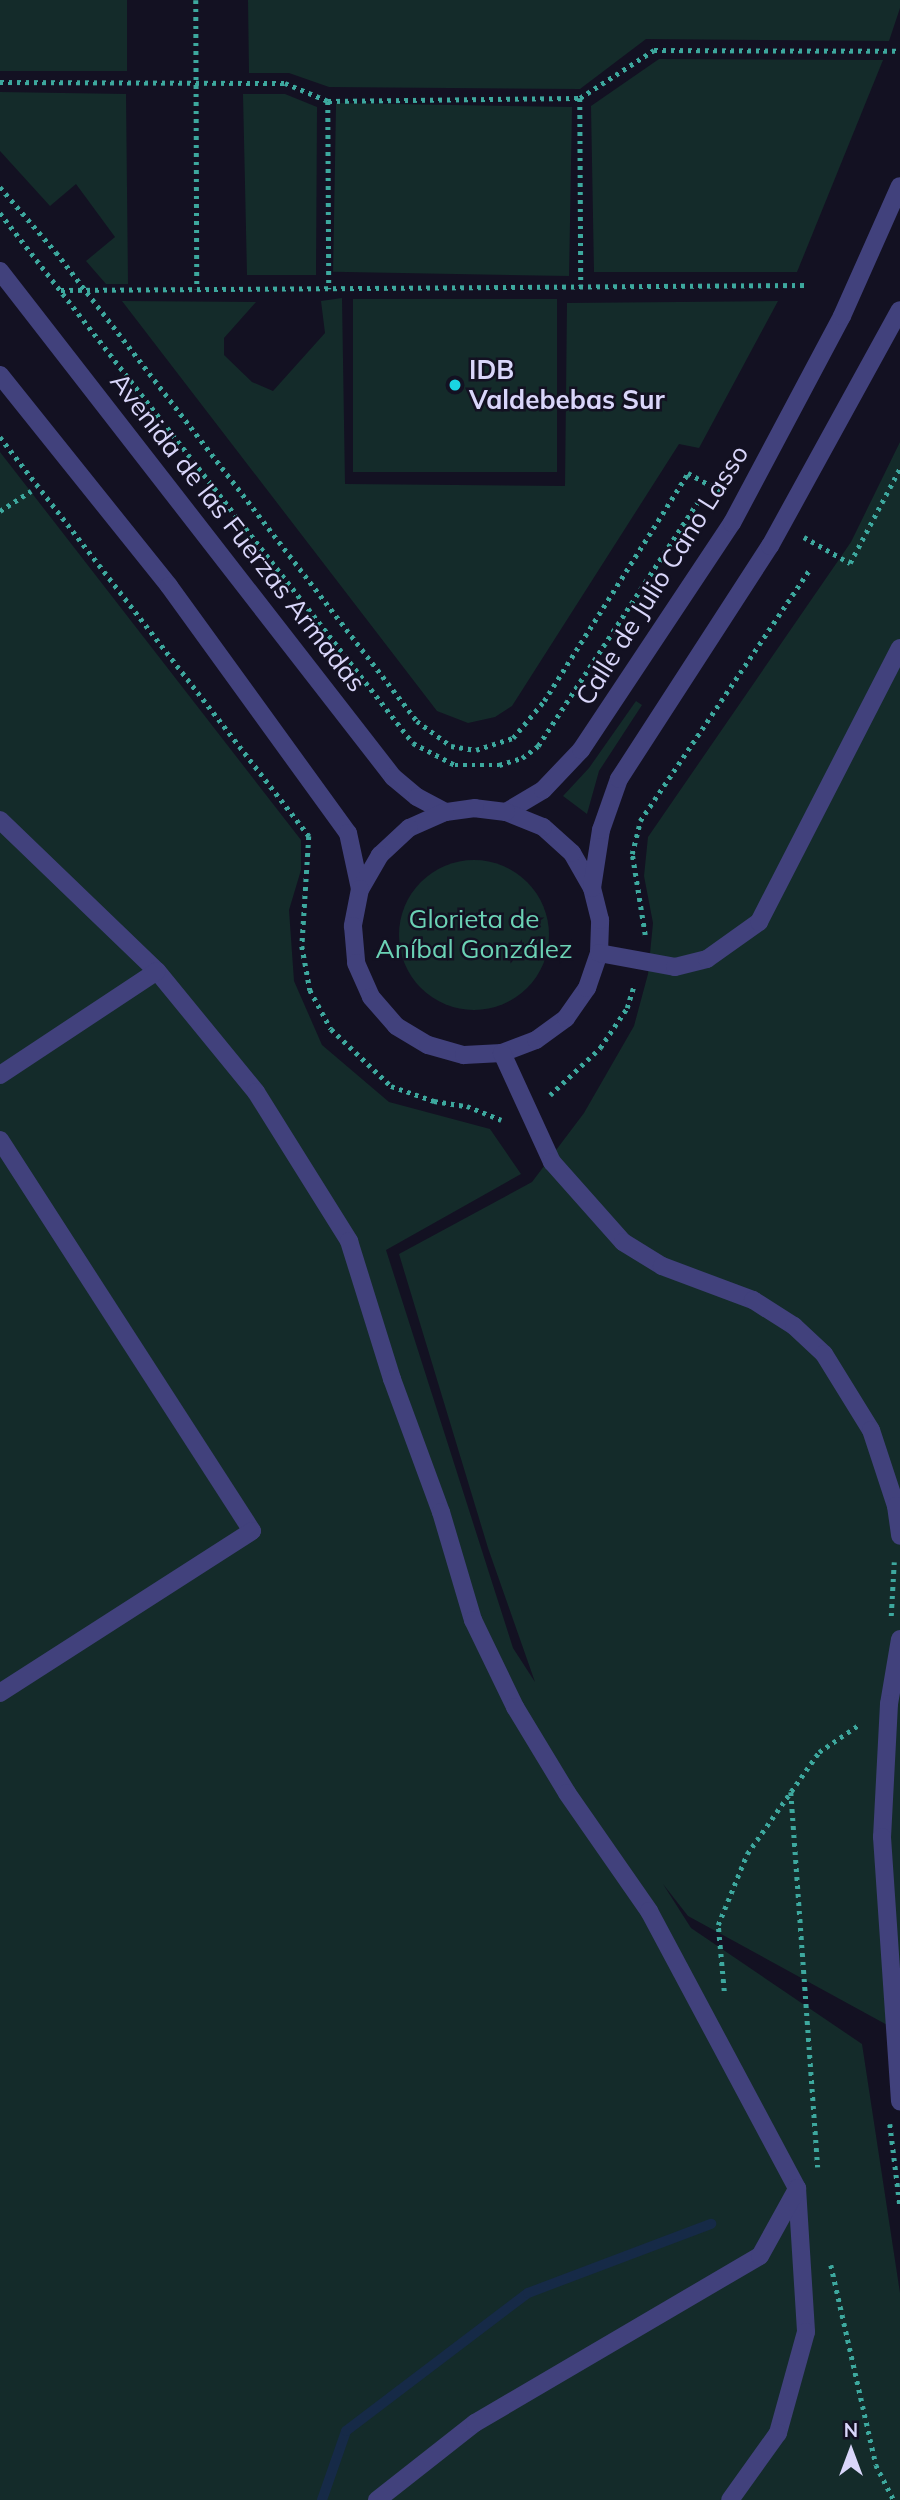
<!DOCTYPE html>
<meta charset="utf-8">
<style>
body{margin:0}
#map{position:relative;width:900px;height:2500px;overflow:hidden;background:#131122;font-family:Mulish,sans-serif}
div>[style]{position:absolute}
.green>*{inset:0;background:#142b2a;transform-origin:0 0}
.round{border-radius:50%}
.stream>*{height:10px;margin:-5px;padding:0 5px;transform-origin:5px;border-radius:5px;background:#162a47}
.path>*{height:4.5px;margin-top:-2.25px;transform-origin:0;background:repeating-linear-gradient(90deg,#3da89e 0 3.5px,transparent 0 8.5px)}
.minor>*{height:18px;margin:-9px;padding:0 9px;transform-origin:9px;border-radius:9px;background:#41417c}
.dots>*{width:19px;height:19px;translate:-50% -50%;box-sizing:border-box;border:4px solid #131122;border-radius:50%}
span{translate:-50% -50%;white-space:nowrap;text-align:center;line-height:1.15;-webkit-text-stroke:5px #131122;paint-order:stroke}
.poi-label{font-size:26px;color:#d9d6fa;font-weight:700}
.left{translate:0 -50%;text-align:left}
.street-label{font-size:26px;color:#d9d6fa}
.park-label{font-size:26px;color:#6bd2b5}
.north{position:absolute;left:816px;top:2416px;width:70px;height:70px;-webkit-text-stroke:5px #131122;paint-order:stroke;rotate:0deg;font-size:19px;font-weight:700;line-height:28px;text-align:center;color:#d9d6fa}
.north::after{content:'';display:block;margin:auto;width:24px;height:32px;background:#d9d6fa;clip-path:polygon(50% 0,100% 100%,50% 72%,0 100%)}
</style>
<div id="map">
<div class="green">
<div style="left:0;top:0;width:127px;height:71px"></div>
<div style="clip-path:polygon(248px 0,900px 0,900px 8px,889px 41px,646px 39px,580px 89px,329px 87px,289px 73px,249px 73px)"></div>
<div style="clip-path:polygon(659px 59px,883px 60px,797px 272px,594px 272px,591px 106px)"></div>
<div style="clip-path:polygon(0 92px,126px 94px,128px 284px,106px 284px,86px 261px,115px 237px,76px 184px,50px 206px,0 151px)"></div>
<div style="clip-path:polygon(243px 94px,285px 94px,317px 107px,316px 275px,247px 275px)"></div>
<div style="left:572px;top:107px;width:169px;height:236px;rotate:91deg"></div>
<div style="clip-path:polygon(342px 298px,345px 484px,565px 486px,567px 303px,778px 301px,699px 448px,679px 444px,512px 706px,495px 717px,468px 723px,437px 711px,122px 301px,256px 302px,224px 338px,224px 355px,252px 382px,273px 391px,325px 333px,321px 301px)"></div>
<div style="left:353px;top:299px;width:204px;height:173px"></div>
<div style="clip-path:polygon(900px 442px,900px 2032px,688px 1916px,663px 1884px,691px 1928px,862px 2044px,900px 2293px,900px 2500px,0 2500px,0 452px,301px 840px,301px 870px,289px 910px,294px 981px,322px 1045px,389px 1102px,490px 1129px,521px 1174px,386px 1250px,513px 1648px,535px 1682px,488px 1548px,399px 1254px,532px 1182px,584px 1113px,634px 1026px,648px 974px,653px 923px,644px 876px,648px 837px,851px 542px)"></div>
<div style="clip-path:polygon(636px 701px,642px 705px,599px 771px,587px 814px,563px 796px,589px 768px)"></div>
<div class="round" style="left:399px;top:860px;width:150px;height:150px"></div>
</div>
<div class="stream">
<div style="left:322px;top:2500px;width:73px;rotate:-70.8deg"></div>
<div style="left:346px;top:2431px;width:228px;rotate:-37.2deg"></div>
<div style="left:528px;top:2293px;width:196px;rotate:-20.7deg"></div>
</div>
<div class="path">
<div style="left:196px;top:0;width:289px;rotate:89.8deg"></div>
<div style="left:0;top:82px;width:285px;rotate:0.2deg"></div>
<div style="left:285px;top:83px;width:47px;rotate:22.7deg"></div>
<div style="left:328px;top:101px;width:252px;rotate:-0.7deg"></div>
<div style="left:580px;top:98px;width:88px;rotate:-33deg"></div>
<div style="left:654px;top:50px;width:246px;rotate:0.2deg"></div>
<div style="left:580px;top:98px;width:188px;rotate:89.7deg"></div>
<div style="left:328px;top:101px;width:188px;rotate:89.7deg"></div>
<div style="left:0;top:187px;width:86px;rotate:49.3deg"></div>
<div style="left:56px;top:252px;width:592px;rotate:52.41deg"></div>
<div style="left:417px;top:721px;width:42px;rotate:36.3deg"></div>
<div style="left:451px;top:746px;width:25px;rotate:9deg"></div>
<div style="left:476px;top:750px;width:39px;rotate:-18deg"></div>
<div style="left:513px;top:738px;width:48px;rotate:-50deg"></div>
<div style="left:544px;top:701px;width:270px;rotate:-57.7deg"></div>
<div style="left:688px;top:473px;width:37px;rotate:29deg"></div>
<div style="left:0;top:213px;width:672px;rotate:52.07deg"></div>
<div style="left:413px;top:743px;width:47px;rotate:27.6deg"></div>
<div style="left:455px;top:765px;width:44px"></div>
<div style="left:499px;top:765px;width:24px;rotate:-17deg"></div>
<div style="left:522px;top:758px;width:20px;rotate:-37deg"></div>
<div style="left:538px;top:746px;width:290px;rotate:-56.8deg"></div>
<div style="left:61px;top:290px;width:748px;rotate:-0.38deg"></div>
<div style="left:0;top:437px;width:505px;rotate:52.24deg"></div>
<div style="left:309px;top:836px;width:110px;rotate:93.6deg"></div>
<div style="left:302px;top:946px;width:45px;rotate:79.7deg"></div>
<div style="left:310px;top:990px;width:44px;rotate:61.7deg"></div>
<div style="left:331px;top:1029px;width:83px;rotate:43.5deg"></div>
<div style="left:391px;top:1086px;width:46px;rotate:19.2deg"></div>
<div style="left:434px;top:1101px;width:33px;rotate:9deg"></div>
<div style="left:467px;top:1106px;width:37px;rotate:22deg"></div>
<div style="left:0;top:511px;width:37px;rotate:-33deg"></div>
<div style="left:804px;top:537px;width:53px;rotate:29.5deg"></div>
<div style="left:850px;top:563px;width:107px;rotate:-62.2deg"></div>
<div style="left:645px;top:935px;width:82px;rotate:-99.1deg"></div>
<div style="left:632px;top:854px;width:34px;rotate:-76deg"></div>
<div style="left:640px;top:821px;width:303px;rotate:-56deg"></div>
<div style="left:550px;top:1095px;width:69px;rotate:-43.2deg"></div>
<div style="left:600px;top:1048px;width:48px;rotate:-56deg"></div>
<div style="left:627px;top:1008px;width:24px;rotate:-73deg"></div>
<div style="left:891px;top:1616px;width:54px;rotate:-86.8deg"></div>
<div style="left:791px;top:1792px;width:376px;rotate:85.9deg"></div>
<div style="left:724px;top:1991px;width:66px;rotate:-95.2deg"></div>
<div style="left:718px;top:1925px;width:77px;rotate:-67.8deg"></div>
<div style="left:747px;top:1854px;width:125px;rotate:-54.8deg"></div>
<div style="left:819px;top:1752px;width:50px;rotate:-34.3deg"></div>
<div style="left:890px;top:2124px;width:82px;rotate:83deg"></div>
<div style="left:831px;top:2265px;width:205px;rotate:77.3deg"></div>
<div style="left:876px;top:2465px;width:39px;rotate:63deg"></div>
</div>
<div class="minor">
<div style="left:0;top:271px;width:641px;rotate:52.16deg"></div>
<div style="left:393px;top:777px;width:31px;rotate:40deg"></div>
<div style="left:417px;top:797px;width:32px;rotate:28deg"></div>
<div style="left:0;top:375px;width:270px;rotate:51.3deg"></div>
<div style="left:169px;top:586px;width:305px;rotate:54.1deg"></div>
<div style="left:348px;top:833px;width:57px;rotate:77.9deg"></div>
<div style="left:506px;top:812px;width:43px;rotate:-30.7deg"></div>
<div style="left:543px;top:790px;width:55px;rotate:-46.5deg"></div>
<div style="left:581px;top:750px;width:273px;rotate:-56.4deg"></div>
<div style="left:732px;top:523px;width:234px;rotate:-62deg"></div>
<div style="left:842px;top:316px;width:142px;rotate:-66deg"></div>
<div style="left:0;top:820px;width:218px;rotate:43.9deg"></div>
<div style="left:157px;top:971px;width:156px;rotate:50.7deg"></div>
<div style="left:256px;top:1092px;width:176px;rotate:58deg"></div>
<div style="left:349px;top:1241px;width:145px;rotate:72.7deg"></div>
<div style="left:392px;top:1379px;width:142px;rotate:69.8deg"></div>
<div style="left:441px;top:1512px;width:113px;rotate:73.5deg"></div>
<div style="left:473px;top:1620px;width:97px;rotate:64.2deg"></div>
<div style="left:515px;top:1707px;width:100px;rotate:58.8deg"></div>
<div style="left:567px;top:1793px;width:144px;rotate:55.2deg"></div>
<div style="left:649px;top:1911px;width:314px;rotate:61.9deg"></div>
<div style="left:797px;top:2188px;width:144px;rotate:86.4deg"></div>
<div style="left:806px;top:2332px;width:105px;rotate:105.5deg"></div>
<div style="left:778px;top:2433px;width:82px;rotate:125.6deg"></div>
<div style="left:592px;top:888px;width:40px;rotate:-119.7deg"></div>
<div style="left:572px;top:853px;width:39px;rotate:-138deg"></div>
<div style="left:543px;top:827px;width:40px;rotate:-158deg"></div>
<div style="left:506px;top:812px;width:31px;rotate:-173deg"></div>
<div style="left:475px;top:808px;width:30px;rotate:172deg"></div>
<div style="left:445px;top:812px;width:39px;rotate:156deg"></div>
<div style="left:409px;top:828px;width:40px;rotate:137deg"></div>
<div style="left:380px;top:855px;width:39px;rotate:120deg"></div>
<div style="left:360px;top:889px;width:38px;rotate:101deg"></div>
<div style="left:353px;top:926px;width:37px;rotate:85deg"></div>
<div style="left:356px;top:963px;width:37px;rotate:66deg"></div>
<div style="left:371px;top:997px;width:38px;rotate:49deg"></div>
<div style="left:396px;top:1026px;width:37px;rotate:31deg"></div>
<div style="left:428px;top:1045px;width:37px;rotate:16deg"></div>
<div style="left:464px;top:1055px;width:38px;rotate:-3deg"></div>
<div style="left:502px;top:1053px;width:36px;rotate:-21deg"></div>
<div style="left:536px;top:1040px;width:37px;rotate:-36deg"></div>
<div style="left:566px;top:1018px;width:37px;rotate:-55deg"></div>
<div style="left:587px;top:988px;width:37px;rotate:-71deg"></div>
<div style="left:599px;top:953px;width:33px;rotate:-88deg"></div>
<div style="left:600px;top:920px;width:33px;rotate:-104deg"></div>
<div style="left:592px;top:888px;width:59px;rotate:-81.2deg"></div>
<div style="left:601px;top:830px;width:54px;rotate:-70.6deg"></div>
<div style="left:619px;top:779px;width:278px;rotate:-57.1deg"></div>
<div style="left:770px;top:546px;width:269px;rotate:-61.2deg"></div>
<div style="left:599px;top:953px;width:77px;rotate:10.4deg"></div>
<div style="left:675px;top:967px;width:33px;rotate:-14deg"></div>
<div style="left:707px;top:959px;width:64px;rotate:-35.4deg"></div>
<div style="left:759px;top:922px;width:308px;rotate:-62.8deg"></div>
<div style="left:502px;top:1053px;width:120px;rotate:65.4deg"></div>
<div style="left:552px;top:1162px;width:107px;rotate:48.4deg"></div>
<div style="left:623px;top:1242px;width:46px;rotate:31.6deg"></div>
<div style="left:662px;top:1266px;width:97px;rotate:20.5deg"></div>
<div style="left:753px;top:1300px;width:49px;rotate:32.4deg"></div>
<div style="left:794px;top:1326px;width:41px;rotate:43deg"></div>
<div style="left:824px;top:1354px;width:89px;rotate:58.3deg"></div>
<div style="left:871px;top:1430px;width:80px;rotate:71.8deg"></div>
<div style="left:896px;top:1506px;width:30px;rotate:82deg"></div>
<div style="left:0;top:1075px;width:188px;rotate:-33.5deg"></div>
<div style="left:0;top:1140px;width:465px;rotate:57.2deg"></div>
<div style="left:252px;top:1531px;width:300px;rotate:147.3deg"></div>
<div style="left:900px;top:1639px;width:66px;rotate:99.6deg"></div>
<div style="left:889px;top:1704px;width:133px;rotate:93deg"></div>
<div style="left:882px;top:1837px;width:265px;rotate:86.1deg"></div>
<div style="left:377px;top:2500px;width:125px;rotate:-38.2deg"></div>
<div style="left:475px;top:2423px;width:330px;rotate:-30.4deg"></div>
<div style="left:760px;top:2256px;width:77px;rotate:-61.1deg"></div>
</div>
<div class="dots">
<div style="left:455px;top:385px;background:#1ad5e2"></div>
</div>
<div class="poi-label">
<span class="left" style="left:469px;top:385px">IDB<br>Valdebebas Sur</span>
</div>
<div class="street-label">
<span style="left:238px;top:532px;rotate:52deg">Avenida de las Fuerzas Armadas</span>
<span style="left:662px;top:575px;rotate:-58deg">Calle de Julio Cano Lasso</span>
</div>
<div class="park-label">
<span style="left:474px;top:934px">Glorieta de<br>Aníbal González</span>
</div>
<div class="north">N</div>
</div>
